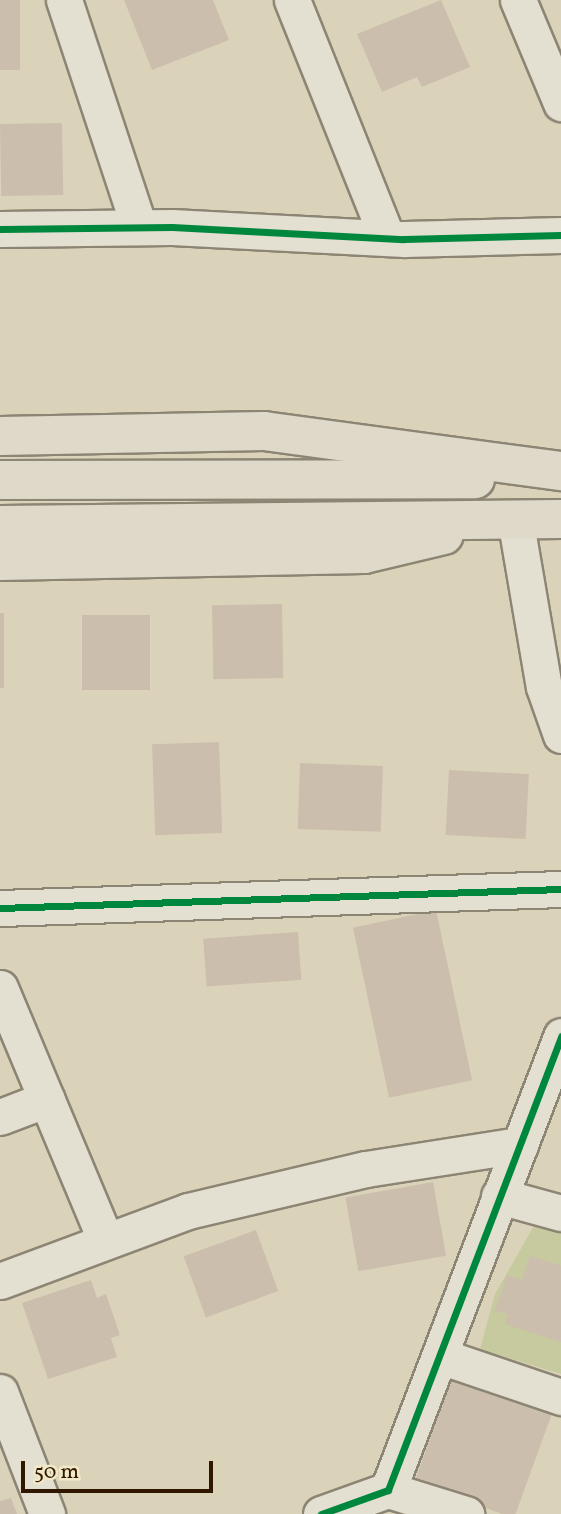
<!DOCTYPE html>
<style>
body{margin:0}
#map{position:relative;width:561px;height:1514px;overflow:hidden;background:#dbd3b9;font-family:Vollkorn,serif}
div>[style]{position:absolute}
.green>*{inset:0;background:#c7c99e}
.building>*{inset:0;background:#ccbead;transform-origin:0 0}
.roads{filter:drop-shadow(2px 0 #8d8574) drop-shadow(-2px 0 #8d8574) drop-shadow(0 2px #8d8574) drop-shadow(0 -2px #8d8574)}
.minor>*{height:35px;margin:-17.5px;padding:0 17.5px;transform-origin:17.5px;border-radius:17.5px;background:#e3dfd1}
.major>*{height:38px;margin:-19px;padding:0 19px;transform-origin:19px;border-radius:19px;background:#ded9c9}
.cycleway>*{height:7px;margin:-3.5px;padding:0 3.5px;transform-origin:3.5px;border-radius:3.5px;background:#00873e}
span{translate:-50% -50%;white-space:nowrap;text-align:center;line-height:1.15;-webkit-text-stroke:5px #f1e8c8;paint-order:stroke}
.scale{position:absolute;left:21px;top:1461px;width:192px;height:32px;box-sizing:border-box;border:4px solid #301700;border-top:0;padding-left:9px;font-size:21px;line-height:24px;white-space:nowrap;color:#301700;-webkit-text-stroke:5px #f1e8c8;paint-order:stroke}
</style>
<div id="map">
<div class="green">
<div style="clip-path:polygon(535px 1224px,561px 1233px,561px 1374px,480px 1349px,495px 1294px)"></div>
</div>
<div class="building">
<div style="left:0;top:0;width:20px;height:70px"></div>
<div style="clip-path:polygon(124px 0,213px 0,229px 40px,152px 70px)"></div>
<div style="clip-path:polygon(441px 0,470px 67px,422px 87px,417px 77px,382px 92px,357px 34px)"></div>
<div style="left:62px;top:123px;width:72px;height:62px;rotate:89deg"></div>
<div style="left:282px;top:604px;width:74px;height:70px;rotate:89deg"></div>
<div style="left:0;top:613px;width:4px;height:75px"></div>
<div style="left:82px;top:615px;width:68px;height:75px"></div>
<div style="left:219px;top:742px;width:91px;height:67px;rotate:88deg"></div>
<div style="left:300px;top:763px;width:83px;height:66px;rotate:2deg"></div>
<div style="left:449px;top:770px;width:80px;height:65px;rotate:3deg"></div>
<div style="left:436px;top:910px;width:174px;height:85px;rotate:78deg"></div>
<div style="left:298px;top:932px;width:48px;height:95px;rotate:86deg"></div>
<div style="left:433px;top:1182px;width:75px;height:89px;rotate:80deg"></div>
<div style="left:256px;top:1230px;width:65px;height:77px;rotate:70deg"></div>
<div style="clip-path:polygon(530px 1256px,561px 1266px,561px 1342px,505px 1324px,508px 1314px,495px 1311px,507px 1275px,522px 1280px)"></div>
<div style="clip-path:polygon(91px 1280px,97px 1298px,106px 1294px,120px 1335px,111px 1338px,117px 1357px,48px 1379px,22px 1303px)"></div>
<div style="left:454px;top:1373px;width:106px;height:116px;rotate:20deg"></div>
<div style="clip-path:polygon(11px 1498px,17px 1514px,0 1514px,0 1501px)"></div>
</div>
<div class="roads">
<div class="minor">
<div style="left:64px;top:0;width:239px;rotate:71.7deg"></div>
<div style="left:292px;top:0;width:256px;rotate:68.2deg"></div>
<div style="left:518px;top:0;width:112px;rotate:67.3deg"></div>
<div style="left:0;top:229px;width:172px;rotate:-0.7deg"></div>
<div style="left:172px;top:227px;width:232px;rotate:3deg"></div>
<div style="left:404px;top:239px;width:157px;rotate:-1.5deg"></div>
<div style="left:515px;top:518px;width:171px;rotate:80.3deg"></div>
<div style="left:544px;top:687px;width:51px;rotate:70.5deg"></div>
<div style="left:0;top:908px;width:561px;rotate:-1.94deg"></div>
<div style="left:0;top:988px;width:274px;rotate:67.3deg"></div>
<div style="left:0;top:1117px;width:50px;rotate:-21deg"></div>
<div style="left:499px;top:1196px;width:64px;rotate:15.3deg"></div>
<div style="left:0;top:1281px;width:201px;rotate:-20.4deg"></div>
<div style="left:188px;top:1211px;width:183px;rotate:-13.3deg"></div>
<div style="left:366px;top:1169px;width:156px;rotate:-8.9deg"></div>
<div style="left:443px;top:1357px;width:125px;rotate:18.7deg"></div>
<div style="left:0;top:1392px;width:131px;rotate:68.9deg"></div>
<div style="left:388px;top:1490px;width:82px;rotate:17.1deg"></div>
<div style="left:321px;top:1514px;width:71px;rotate:-19.7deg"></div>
<div style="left:388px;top:1490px;width:486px;rotate:-69.1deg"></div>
</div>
<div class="major">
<div style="left:0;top:436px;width:264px;rotate:-1.1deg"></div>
<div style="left:264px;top:431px;width:300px;rotate:7.7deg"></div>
<div style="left:0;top:480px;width:475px;rotate:-0.1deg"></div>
<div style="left:0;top:525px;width:561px;rotate:-0.61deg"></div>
<div style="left:0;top:561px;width:364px;rotate:-1.1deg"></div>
<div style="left:364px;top:554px;width:82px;rotate:-13.4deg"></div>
</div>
</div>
<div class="cycleway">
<div style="left:0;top:229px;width:172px;rotate:-0.7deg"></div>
<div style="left:172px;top:227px;width:232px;rotate:3deg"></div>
<div style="left:404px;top:239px;width:157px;rotate:-1.5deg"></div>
<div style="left:0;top:908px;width:561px;rotate:-1.94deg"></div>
<div style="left:321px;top:1514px;width:71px;rotate:-19.7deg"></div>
<div style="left:388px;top:1490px;width:486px;rotate:-69.1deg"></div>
</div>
<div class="scale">50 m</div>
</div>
